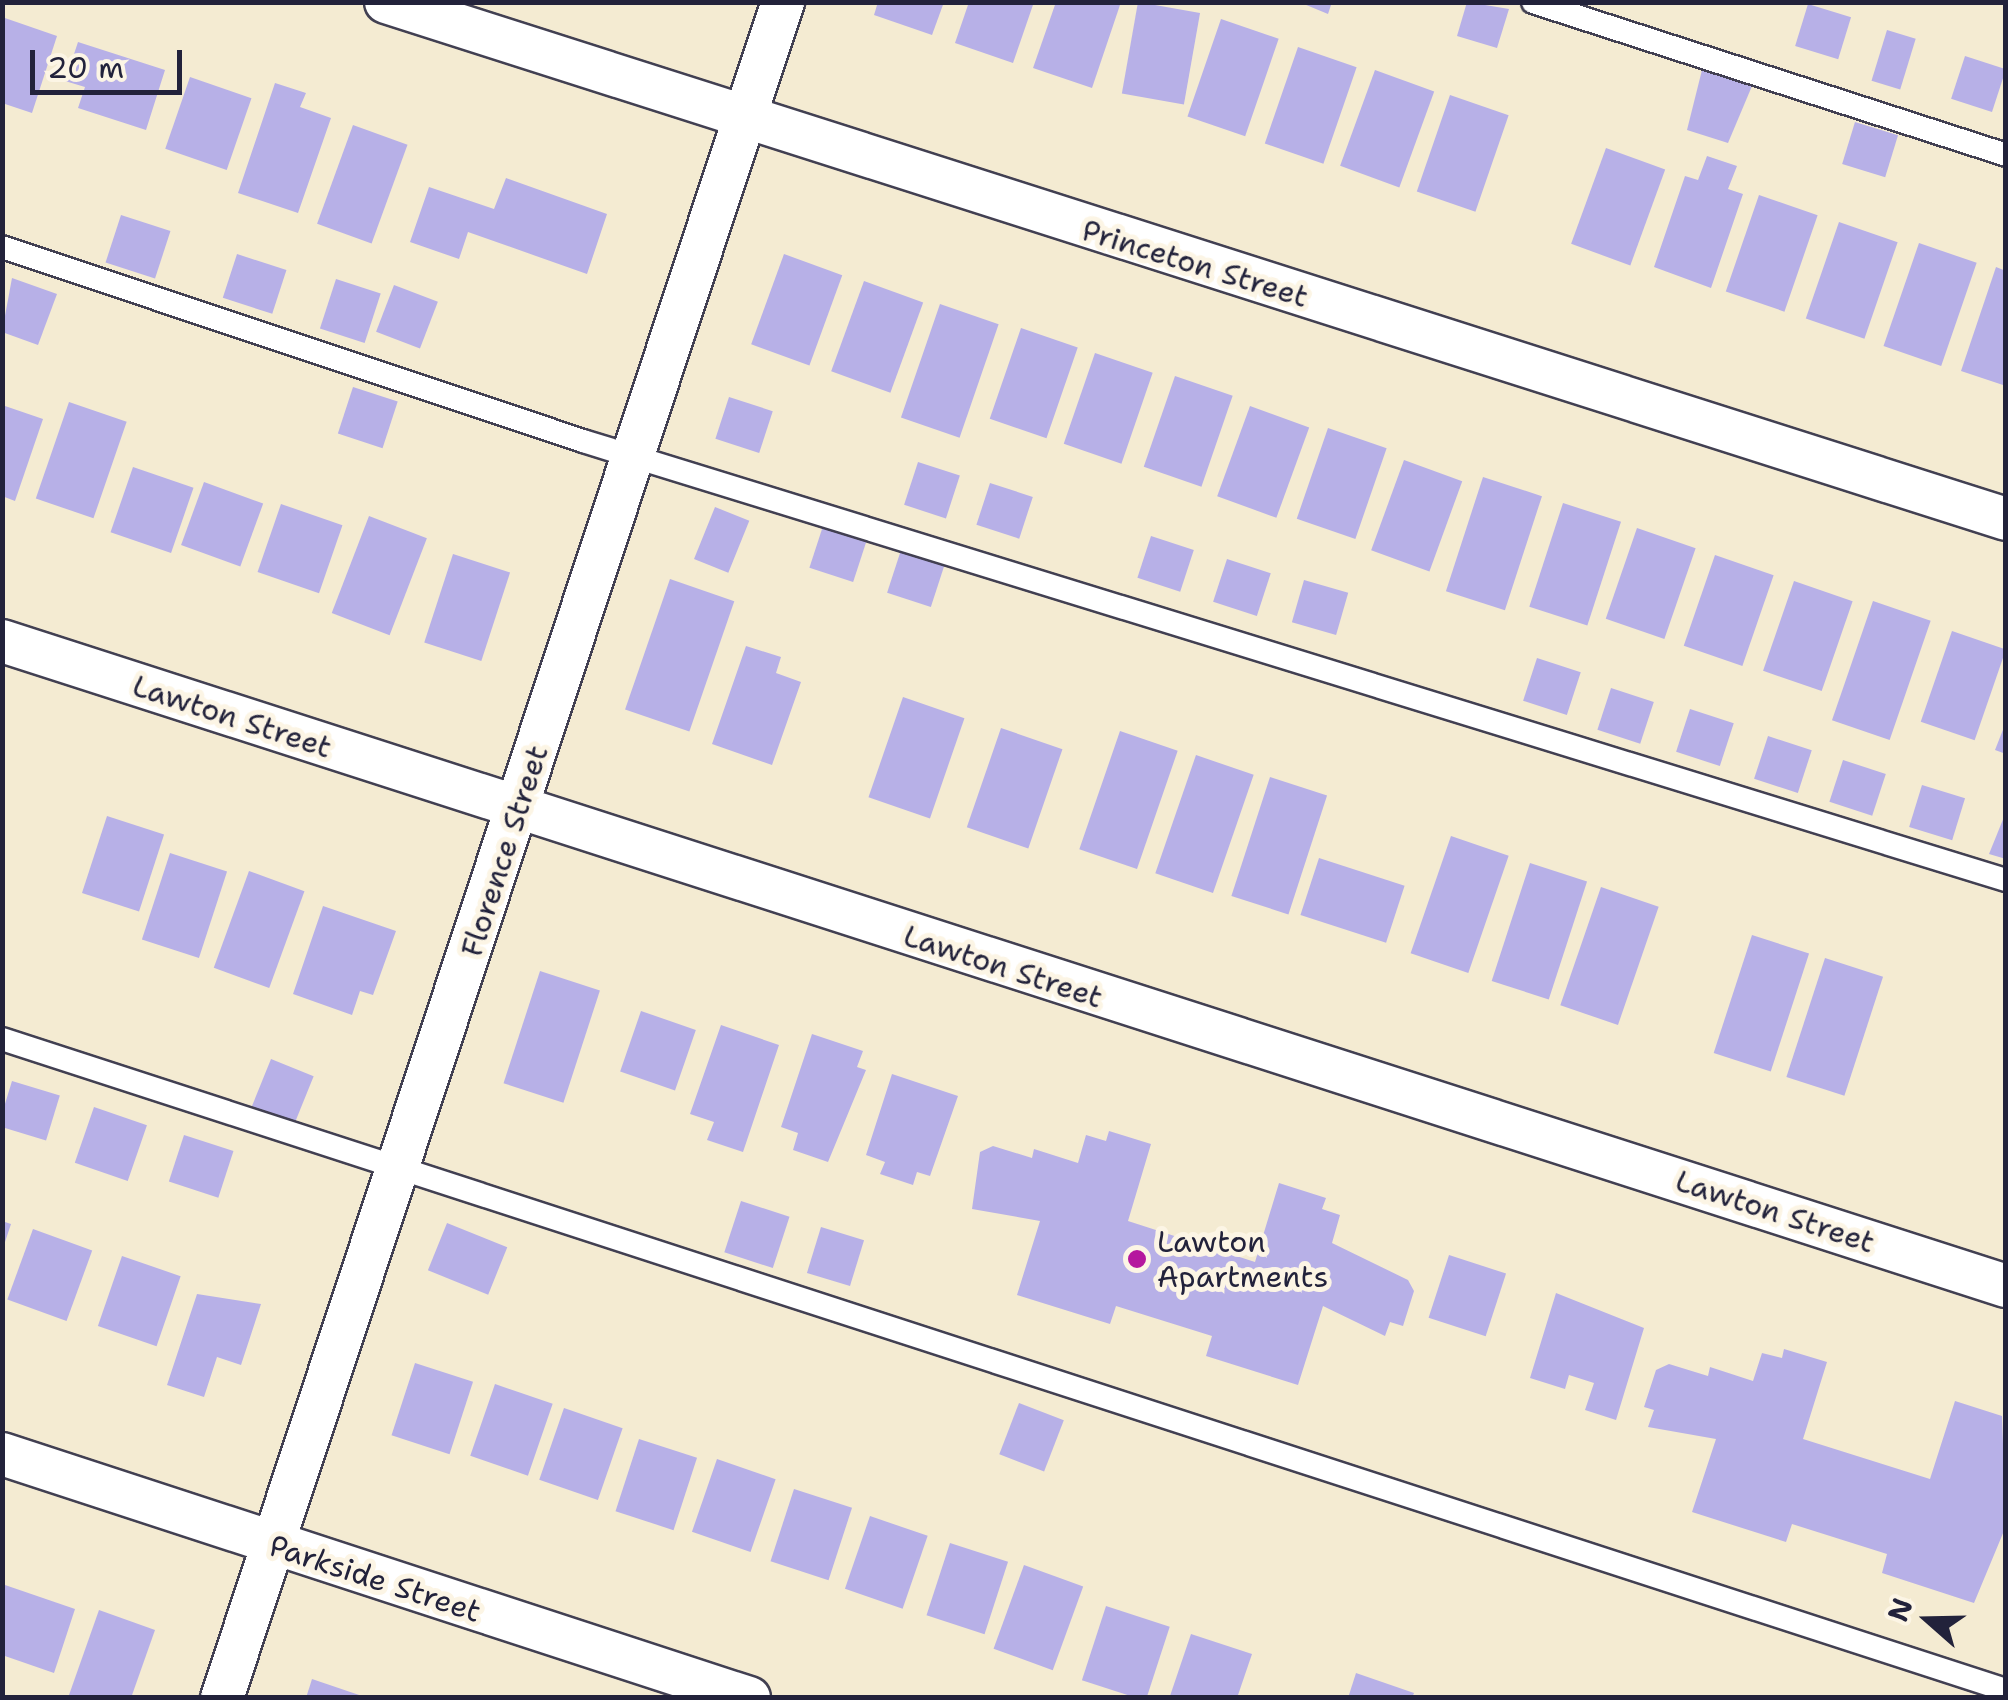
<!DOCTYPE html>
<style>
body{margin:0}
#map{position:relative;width:2008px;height:1700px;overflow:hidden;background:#f4ebd2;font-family:"Shantell Sans",sans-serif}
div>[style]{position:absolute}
.building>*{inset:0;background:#b7b0e7;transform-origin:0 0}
.roads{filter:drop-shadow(2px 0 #424052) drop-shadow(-2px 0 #424052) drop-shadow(0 2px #424052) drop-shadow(0 -2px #424052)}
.lane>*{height:22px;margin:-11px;padding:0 11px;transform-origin:11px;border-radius:11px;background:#fff}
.street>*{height:42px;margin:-21px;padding:0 21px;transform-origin:21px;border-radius:21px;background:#fff}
.dots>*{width:28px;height:28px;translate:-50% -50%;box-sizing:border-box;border:5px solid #fcf5e5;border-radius:50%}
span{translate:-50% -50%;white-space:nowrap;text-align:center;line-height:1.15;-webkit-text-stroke:10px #fcf5e5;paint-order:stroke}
.street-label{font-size:30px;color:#22223b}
.poi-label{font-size:30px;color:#22223b}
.left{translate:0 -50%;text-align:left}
.frame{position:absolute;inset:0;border:5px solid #22223b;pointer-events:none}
.north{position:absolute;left:1878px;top:1570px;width:100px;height:100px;-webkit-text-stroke:8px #fcf5e5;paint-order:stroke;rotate:290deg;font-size:28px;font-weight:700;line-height:40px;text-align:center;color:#22223b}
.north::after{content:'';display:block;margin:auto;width:35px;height:45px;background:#22223b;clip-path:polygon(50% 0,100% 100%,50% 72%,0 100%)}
.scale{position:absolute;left:30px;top:50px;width:152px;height:45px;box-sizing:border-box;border:5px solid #22223b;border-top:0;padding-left:12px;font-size:30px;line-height:35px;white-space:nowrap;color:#22223b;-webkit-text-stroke:8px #fcf5e5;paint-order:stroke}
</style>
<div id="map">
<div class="building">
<div style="clip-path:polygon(878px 2px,944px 2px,932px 35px,874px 15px)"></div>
<div style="clip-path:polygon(969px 2px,1034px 2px,1013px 63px,955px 43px)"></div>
<div style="clip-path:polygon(1056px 2px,1121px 2px,1092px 88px,1033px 68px)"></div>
<div style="left:1138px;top:2px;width:63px;height:93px;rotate:10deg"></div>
<div style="clip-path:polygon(1299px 2px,1332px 2px,1328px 14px)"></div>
<div style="clip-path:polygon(1467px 2px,1509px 9px,1497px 48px,1457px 36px)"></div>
<div style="left:1808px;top:4px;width:45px;height:44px;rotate:17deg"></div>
<div style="clip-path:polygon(2px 17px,57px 36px,32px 113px,2px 103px)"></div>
<div style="left:1221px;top:19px;width:61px;height:103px;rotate:19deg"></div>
<div style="left:1887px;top:30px;width:30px;height:53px;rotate:17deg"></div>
<div style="clip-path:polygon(78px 42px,165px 70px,146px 130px,78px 108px,85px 87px,65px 81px)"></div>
<div style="left:1298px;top:47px;width:62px;height:102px;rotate:19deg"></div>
<div style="left:1965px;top:56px;width:43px;height:45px;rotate:18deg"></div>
<div style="left:1375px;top:70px;width:63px;height:102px;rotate:20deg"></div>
<div style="clip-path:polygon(1702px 70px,1752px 86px,1728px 143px,1687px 130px)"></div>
<div style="left:190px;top:77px;width:65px;height:76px;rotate:19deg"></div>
<div style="clip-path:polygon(275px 83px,306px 93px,300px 107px,331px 118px,298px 213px,238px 193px)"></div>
<div style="left:1450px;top:95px;width:62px;height:102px;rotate:19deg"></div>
<div style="left:1855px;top:122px;width:45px;height:44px;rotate:17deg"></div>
<div style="left:353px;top:125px;width:58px;height:105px;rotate:20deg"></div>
<div style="left:1606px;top:148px;width:63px;height:102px;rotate:20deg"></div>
<div style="clip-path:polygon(1707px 156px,1737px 166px,1728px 189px,1743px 194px,1711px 288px,1654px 267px,1685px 176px,1698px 180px)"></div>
<div style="clip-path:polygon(506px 178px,607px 214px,587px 274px,468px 232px,459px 259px,410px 242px,429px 187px,494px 209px)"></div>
<div style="left:1759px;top:195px;width:62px;height:102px;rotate:19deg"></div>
<div style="left:121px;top:215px;width:52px;height:50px;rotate:18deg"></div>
<div style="left:1839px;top:222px;width:62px;height:102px;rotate:19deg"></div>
<div style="left:1919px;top:243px;width:61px;height:109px;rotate:19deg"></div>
<div style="left:237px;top:254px;width:52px;height:46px;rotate:18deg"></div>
<div style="left:784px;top:254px;width:62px;height:96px;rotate:20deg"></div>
<div style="clip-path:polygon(1996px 267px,2006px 271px,2006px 386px,1961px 371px)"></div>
<div style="clip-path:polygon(12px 278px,57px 294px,38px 345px,2px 332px)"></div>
<div style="left:336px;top:279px;width:47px;height:52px;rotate:18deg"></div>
<div style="left:864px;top:281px;width:63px;height:96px;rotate:20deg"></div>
<div style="left:394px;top:285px;width:47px;height:50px;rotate:21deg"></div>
<div style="left:940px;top:304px;width:62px;height:120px;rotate:19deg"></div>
<div style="left:1021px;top:328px;width:60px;height:96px;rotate:19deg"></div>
<div style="left:1095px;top:353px;width:61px;height:96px;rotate:19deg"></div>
<div style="left:1175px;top:376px;width:61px;height:96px;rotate:19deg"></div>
<div style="left:353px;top:387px;width:47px;height:49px;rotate:18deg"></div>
<div style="left:729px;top:397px;width:46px;height:44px;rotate:18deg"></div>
<div style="left:69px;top:402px;width:61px;height:102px;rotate:19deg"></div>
<div style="clip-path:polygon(5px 406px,43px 419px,15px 501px,2px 496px)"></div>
<div style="left:1250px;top:406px;width:63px;height:96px;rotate:20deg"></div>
<div style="left:1328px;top:428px;width:62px;height:96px;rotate:19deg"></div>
<div style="left:1404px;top:460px;width:62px;height:96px;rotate:20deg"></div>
<div style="left:918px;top:462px;width:44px;height:45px;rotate:18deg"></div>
<div style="left:133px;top:467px;width:64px;height:69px;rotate:19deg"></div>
<div style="left:1483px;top:477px;width:62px;height:120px;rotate:18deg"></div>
<div style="left:204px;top:482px;width:63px;height:67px;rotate:20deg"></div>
<div style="left:990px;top:483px;width:45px;height:44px;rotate:18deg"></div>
<div style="left:1563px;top:503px;width:61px;height:109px;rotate:18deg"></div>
<div style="left:281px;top:504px;width:65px;height:72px;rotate:19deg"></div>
<div style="left:715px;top:507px;width:37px;height:56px;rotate:22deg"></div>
<div style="left:369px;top:516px;width:62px;height:104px;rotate:21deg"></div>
<div style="left:823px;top:526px;width:46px;height:44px;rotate:18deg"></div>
<div style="left:1637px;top:528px;width:62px;height:96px;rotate:19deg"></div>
<div style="left:1151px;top:536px;width:45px;height:44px;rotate:18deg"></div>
<div style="left:901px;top:550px;width:46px;height:45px;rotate:18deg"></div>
<div style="left:453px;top:554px;width:60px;height:93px;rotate:18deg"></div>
<div style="left:1715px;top:555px;width:62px;height:96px;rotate:19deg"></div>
<div style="left:1227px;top:559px;width:46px;height:45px;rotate:18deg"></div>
<div style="left:670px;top:579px;width:68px;height:138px;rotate:19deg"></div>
<div style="left:1304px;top:580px;width:46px;height:44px;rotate:16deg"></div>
<div style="left:1794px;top:581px;width:62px;height:95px;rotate:19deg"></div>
<div style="left:1873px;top:601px;width:61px;height:126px;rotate:19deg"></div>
<div style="left:1952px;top:631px;width:57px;height:96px;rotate:19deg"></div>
<div style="clip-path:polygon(746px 646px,781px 657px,776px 673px,801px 682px,772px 765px,712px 744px)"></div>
<div style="left:1537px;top:658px;width:46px;height:45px;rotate:18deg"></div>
<div style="left:1611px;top:688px;width:45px;height:44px;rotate:18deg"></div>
<div style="left:903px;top:697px;width:65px;height:106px;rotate:19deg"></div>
<div style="left:1690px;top:709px;width:46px;height:45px;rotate:18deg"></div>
<div style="clip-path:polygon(2006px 722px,2006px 754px,1995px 750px)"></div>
<div style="left:1001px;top:728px;width:65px;height:105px;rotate:19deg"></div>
<div style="left:1120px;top:731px;width:61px;height:125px;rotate:19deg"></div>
<div style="left:1768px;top:736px;width:46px;height:45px;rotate:18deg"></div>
<div style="left:1196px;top:755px;width:61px;height:125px;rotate:19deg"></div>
<div style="left:1843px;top:760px;width:45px;height:44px;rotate:18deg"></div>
<div style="left:1270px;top:777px;width:60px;height:125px;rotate:18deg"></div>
<div style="left:1922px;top:785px;width:45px;height:44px;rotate:17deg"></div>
<div style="clip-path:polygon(2006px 812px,2006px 859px,1989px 854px)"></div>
<div style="left:107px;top:816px;width:60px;height:81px;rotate:18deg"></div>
<div style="left:1451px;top:836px;width:61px;height:124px;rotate:19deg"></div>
<div style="left:170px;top:853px;width:60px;height:91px;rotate:18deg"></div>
<div style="left:1319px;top:858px;width:90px;height:60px;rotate:18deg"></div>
<div style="left:1530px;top:863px;width:60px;height:124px;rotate:18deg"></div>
<div style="left:249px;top:871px;width:59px;height:103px;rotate:20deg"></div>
<div style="left:1601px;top:887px;width:61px;height:125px;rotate:19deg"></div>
<div style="clip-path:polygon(323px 906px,396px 931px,373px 995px,360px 991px,352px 1015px,293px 994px)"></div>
<div style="left:1752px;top:935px;width:60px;height:124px;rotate:18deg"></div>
<div style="left:1825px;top:958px;width:61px;height:125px;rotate:18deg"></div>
<div style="left:540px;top:971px;width:63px;height:118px;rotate:18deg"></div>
<div style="left:641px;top:1011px;width:58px;height:64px;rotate:19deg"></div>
<div style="clip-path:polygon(721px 1025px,779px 1045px,743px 1152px,707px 1140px,714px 1122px,690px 1114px)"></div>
<div style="clip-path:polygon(812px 1034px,863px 1051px,857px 1067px,866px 1070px,828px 1162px,793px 1150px,798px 1133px,781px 1127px)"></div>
<div style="left:271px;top:1059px;width:46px;height:51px;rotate:22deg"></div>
<div style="clip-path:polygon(892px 1074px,958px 1096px,930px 1176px,917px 1172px,913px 1185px,880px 1174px,885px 1162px,866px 1155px)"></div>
<div style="left:12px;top:1081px;width:50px;height:47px;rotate:17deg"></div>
<div style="left:94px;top:1107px;width:56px;height:59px;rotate:19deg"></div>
<div style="clip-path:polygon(1109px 1131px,1151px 1144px,1128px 1221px,1255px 1262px,1279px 1183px,1326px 1198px,1322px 1209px,1340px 1215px,1332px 1243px,1408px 1280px,1414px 1291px,1403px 1326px,1390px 1322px,1385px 1336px,1323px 1306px,1298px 1385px,1206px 1356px,1212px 1336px,1116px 1306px,1110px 1324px,1017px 1295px,1040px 1221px,972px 1209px,980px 1152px,993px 1146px,1032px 1158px,1034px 1149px,1078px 1163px,1086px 1135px,1106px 1141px)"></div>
<div style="left:184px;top:1135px;width:52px;height:49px;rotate:18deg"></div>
<div style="left:741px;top:1201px;width:51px;height:54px;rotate:18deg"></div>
<div style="clip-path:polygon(2px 1221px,11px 1224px,3px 1248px,2px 1248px)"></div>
<div style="left:447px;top:1223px;width:65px;height:51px;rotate:22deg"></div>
<div style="left:821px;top:1227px;width:45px;height:48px;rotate:17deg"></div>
<div style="left:33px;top:1229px;width:63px;height:75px;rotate:20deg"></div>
<div style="left:1449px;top:1255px;width:60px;height:66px;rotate:18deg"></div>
<div style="left:122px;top:1256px;width:62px;height:74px;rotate:19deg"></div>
<div style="clip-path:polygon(1556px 1293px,1644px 1328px,1616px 1420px,1585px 1410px,1594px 1383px,1569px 1375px,1565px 1389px,1530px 1378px)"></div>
<div style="clip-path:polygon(197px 1294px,261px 1304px,241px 1365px,217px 1357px,204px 1397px,167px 1385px)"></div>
<div style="clip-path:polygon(1784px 1349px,1827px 1362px,1803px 1439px,1930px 1479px,1955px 1401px,2002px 1416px,2006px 1526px,1974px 1603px,1882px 1573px,1887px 1554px,1792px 1524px,1786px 1542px,1692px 1512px,1716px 1439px,1648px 1427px,1654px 1410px,1644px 1407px,1656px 1370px,1669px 1364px,1708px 1376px,1710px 1367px,1753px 1381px,1762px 1353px,1782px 1358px)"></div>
<div style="left:415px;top:1363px;width:61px;height:76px;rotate:18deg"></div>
<div style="left:495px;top:1384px;width:61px;height:76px;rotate:19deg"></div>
<div style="left:1019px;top:1403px;width:48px;height:55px;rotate:21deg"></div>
<div style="left:564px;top:1408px;width:62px;height:76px;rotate:19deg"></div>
<div style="left:639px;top:1439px;width:61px;height:76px;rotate:18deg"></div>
<div style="left:717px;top:1459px;width:62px;height:77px;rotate:19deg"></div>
<div style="left:794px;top:1489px;width:61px;height:76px;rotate:18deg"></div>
<div style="left:870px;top:1516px;width:61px;height:77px;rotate:19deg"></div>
<div style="left:950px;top:1543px;width:61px;height:76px;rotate:18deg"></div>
<div style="left:1024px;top:1565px;width:63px;height:89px;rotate:20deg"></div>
<div style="clip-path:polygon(5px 1585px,75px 1609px,54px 1673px,2px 1655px)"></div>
<div style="left:1106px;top:1606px;width:67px;height:78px;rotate:18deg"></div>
<div style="clip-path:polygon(99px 1610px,155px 1630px,131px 1698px,69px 1695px)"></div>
<div style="clip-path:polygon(1191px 1634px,1252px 1654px,1237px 1698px,1170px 1696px)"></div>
<div style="clip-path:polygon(1356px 1673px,1414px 1693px,1412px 1698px,1348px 1698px)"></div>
<div style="clip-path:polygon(312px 1679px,365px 1697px,365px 1698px,306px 1698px)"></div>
</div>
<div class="roads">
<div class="lane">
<div style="left:1533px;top:2px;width:497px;rotate:17.9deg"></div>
<div style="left:2px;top:247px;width:613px;rotate:18.46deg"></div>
<div style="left:583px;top:441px;width:1489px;rotate:17.15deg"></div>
<div style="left:2px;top:1039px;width:2107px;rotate:18deg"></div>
</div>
<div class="street">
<div style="left:386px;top:2px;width:1700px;rotate:17.7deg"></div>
<div style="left:2px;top:641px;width:2105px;rotate:17.84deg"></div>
<div style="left:2px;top:1454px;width:786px;rotate:18.09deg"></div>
<div style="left:222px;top:1698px;width:1786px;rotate:-71.7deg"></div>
</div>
</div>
<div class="dots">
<div style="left:1137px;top:1259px;background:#b5179e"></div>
</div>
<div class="street-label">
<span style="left:1195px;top:264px;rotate:17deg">Princeton Street</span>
<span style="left:232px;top:717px;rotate:18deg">Lawton Street</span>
<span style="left:505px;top:851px;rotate:-72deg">Florence Street</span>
<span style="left:1003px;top:967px;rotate:18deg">Lawton Street</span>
<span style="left:1775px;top:1212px;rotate:18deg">Lawton Street</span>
<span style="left:375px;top:1579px;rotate:18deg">Parkside Street</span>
</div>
<div class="poi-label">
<span class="left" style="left:1157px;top:1259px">Lawton<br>Apartments</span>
</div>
<div class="frame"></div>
<div class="north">N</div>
<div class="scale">20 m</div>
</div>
